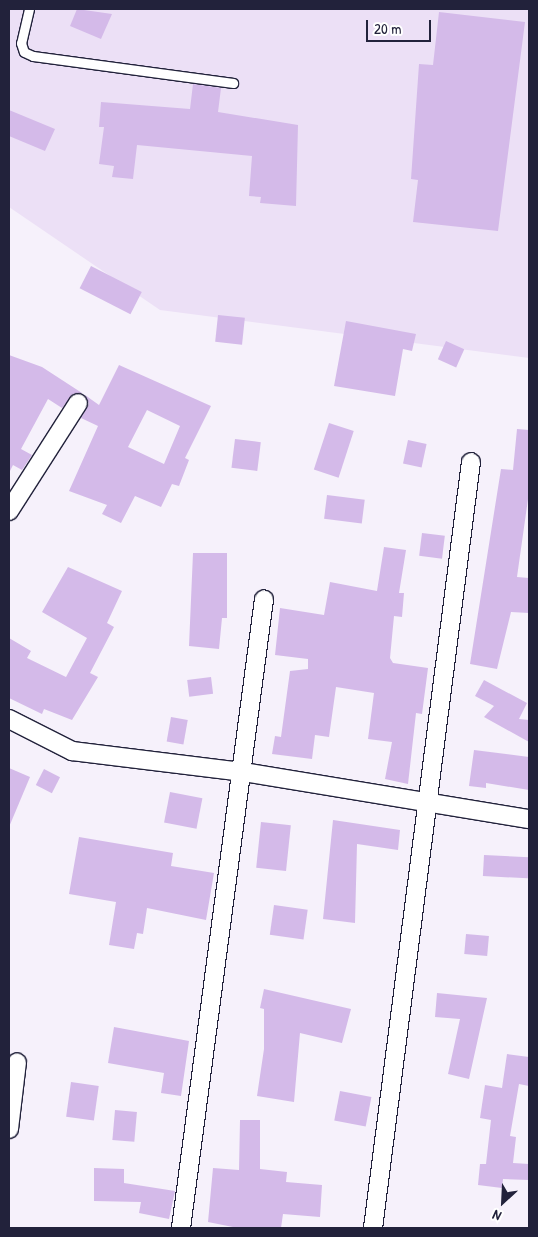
<!DOCTYPE html>
<style>
body{margin:0}
#map{position:relative;width:538px;height:1237px;overflow:hidden;background:#f6f1fb;font-family:"Patrick Hand",sans-serif}
div>[style]{position:absolute}
.built>*{inset:0;background:#ece0f6}
.building>*{inset:0;background:#d4bae9;transform-origin:0 0}
.roads{filter:drop-shadow(1px 0 #22223b) drop-shadow(-1px 0 #22223b) drop-shadow(0 1px #22223b) drop-shadow(0 -1px #22223b)}
.service>*{height:9px;margin:-4.5px;padding:0 4.5px;transform-origin:4.5px;border-radius:4.5px;background:#fff}
.minor>*{height:18px;margin:-9px;padding:0 9px;transform-origin:9px;border-radius:9px;background:#fff}
span{translate:-50% -50%;white-space:nowrap;text-align:center;line-height:1.15;-webkit-text-stroke:5px #fff;paint-order:stroke}
.frame{position:absolute;inset:0;border:10px solid #22223b;pointer-events:none}
.north{position:absolute;left:478px;top:1177px;width:50px;height:50px;-webkit-text-stroke:4px #fff;paint-order:stroke;rotate:205deg;font-size:14px;font-weight:700;line-height:20px;text-align:center;color:#22223b}
.north::after{content:'';display:block;margin:auto;width:18px;height:22px;background:#22223b;clip-path:polygon(50% 0,100% 100%,50% 72%,0 100%)}
.scale{position:absolute;left:366px;top:20px;width:65px;height:22px;box-sizing:border-box;border:2px solid #22223b;border-top:0;padding-left:6px;font-size:15px;line-height:18px;white-space:nowrap;color:#22223b;-webkit-text-stroke:4px #fff;paint-order:stroke}
</style>
<div id="map">
<div class="built">
<div style="clip-path:polygon(9px 9px,529px 9px,529px 358px,160px 310px,9px 207px)"></div>
</div>
<div class="building">
<div style="clip-path:polygon(77px 9px,112px 14px,101px 39px,70px 26px)"></div>
<div style="clip-path:polygon(439px 12px,525px 22px,498px 231px,413px 222px,418px 180px,411px 179px,419px 64px,433px 65px)"></div>
<div style="clip-path:polygon(193px 84px,221px 88px,218px 112px,298px 125px,296px 206px,260px 203px,261px 197px,249px 196px,252px 156px,137px 145px,133px 179px,112px 177px,114px 166px,99px 164px,104px 127px,99px 127px,101px 102px,190px 109px)"></div>
<div style="clip-path:polygon(9px 110px,55px 129px,45px 151px,9px 136px)"></div>
<div style="left:91px;top:266px;width:57px;height:25px;rotate:27deg"></div>
<div style="left:218px;top:315px;width:27px;height:27px;rotate:6deg"></div>
<div style="clip-path:polygon(346px 321px,416px 334px,412px 351px,403px 349px,395px 396px,334px 386px)"></div>
<div style="left:446px;top:341px;width:20px;height:20px;rotate:24deg"></div>
<div style="clip-path:polygon(9px 355px,42px 367px,82px 393px,73px 394px,62px 408px,48px 399px,21px 449px,32px 455px,22px 470px,13px 465px,9px 473px)"></div>
<div style="clip-path:polygon(evenodd,119px 365px,211px 406px,185px 458px,189px 460px,179px 486px,172px 484px,161px 507px,135px 496px,121px 523px,102px 514px,107px 505px,69px 491px,98px 426px,81px 418px,89px 404px,85px 395px,99px 405px,119px 365px,147px 410px,180px 426px,164px 464px,128px 447px,147px 410px)"></div>
<div style="left:329px;top:423px;width:26px;height:49px;rotate:18deg"></div>
<div style="clip-path:polygon(517px 429px,529px 430px,529px 492px,517px 577px,529px 578px,529px 613px,511px 612px,497px 669px,470px 664px,501px 469px,513px 470px)"></div>
<div style="left:235px;top:439px;width:26px;height:29px;rotate:7deg"></div>
<div style="left:408px;top:440px;width:19px;height:24px;rotate:12deg"></div>
<div style="left:327px;top:495px;width:38px;height:24px;rotate:7deg"></div>
<div style="left:422px;top:533px;width:23px;height:23px;rotate:7deg"></div>
<div style="clip-path:polygon(384px 547px,406px 550px,399px 593px,404px 593px,402px 617px,394px 616px,390px 658px,393px 663px,428px 668px,422px 714px,416px 713px,408px 784px,385px 779px,392px 742px,368px 739px,374px 693px,336px 687px,329px 737px,315px 735px,312px 759px,272px 754px,275px 736px,281px 737px,290px 671px,308px 669px,308px 659px,275px 655px,280px 608px,324px 615px,330px 582px,377px 591px)"></div>
<div style="clip-path:polygon(193px 553px,227px 553px,227px 618px,222px 618px,219px 649px,189px 646px)"></div>
<div style="clip-path:polygon(68px 567px,122px 591px,107px 623px,114px 627px,90px 673px,98px 677px,72px 720px,44px 709px,42px 714px,9px 698px,9px 638px,31px 651px,27px 658px,66px 677px,87px 638px,42px 612px)"></div>
<div style="left:211px;top:677px;width:17px;height:24px;rotate:83deg"></div>
<div style="clip-path:polygon(484px 680px,527px 703px,519px 719px,529px 720px,529px 742px,484px 717px,494px 706px,475px 696px)"></div>
<div style="left:171px;top:717px;width:17px;height:25px;rotate:10deg"></div>
<div style="clip-path:polygon(474px 750px,529px 757px,529px 790px,486px 783px,486px 788px,469px 786px)"></div>
<div style="clip-path:polygon(9px 768px,30px 777px,9px 827px)"></div>
<div style="left:44px;top:769px;width:18px;height:18px;rotate:27deg"></div>
<div style="left:170px;top:792px;width:33px;height:31px;rotate:11deg"></div>
<div style="clip-path:polygon(333px 820px,400px 830px,398px 850px,357px 844px,355px 923px,323px 919px)"></div>
<div style="left:261px;top:822px;width:30px;height:46px;rotate:6deg"></div>
<div style="clip-path:polygon(79px 837px,173px 853px,171px 866px,214px 873px,206px 920px,147px 908px,143px 934px,137px 933px,134px 949px,109px 945px,116px 902px,69px 894px)"></div>
<div style="left:484px;top:855px;width:45px;height:21px;rotate:3deg"></div>
<div style="left:274px;top:905px;width:34px;height:30px;rotate:8deg"></div>
<div style="left:466px;top:934px;width:23px;height:20px;rotate:5deg"></div>
<div style="clip-path:polygon(264px 989px,351px 1009px,342px 1043px,300px 1033px,294px 1102px,257px 1096px,264px 1049px,264px 1009px,260px 1008px)"></div>
<div style="clip-path:polygon(437px 993px,487px 998px,469px 1079px,448px 1074px,460px 1019px,435px 1017px)"></div>
<div style="clip-path:polygon(114px 1027px,189px 1041px,181px 1096px,161px 1093px,164px 1073px,108px 1063px)"></div>
<div style="clip-path:polygon(507px 1054px,529px 1057px,529px 1086px,519px 1084px,510px 1136px,516px 1137px,513px 1163px,529px 1164px,529px 1180px,503px 1179px,502px 1188px,478px 1185px,480px 1164px,486px 1164px,491px 1120px,480px 1118px,485px 1085px,502px 1088px)"></div>
<div style="left:71px;top:1082px;width:28px;height:35px;rotate:8deg"></div>
<div style="left:340px;top:1091px;width:32px;height:30px;rotate:11deg"></div>
<div style="left:115px;top:1110px;width:22px;height:30px;rotate:5deg"></div>
<div style="clip-path:polygon(240px 1120px,260px 1120px,260px 1169px,287px 1172px,286px 1182px,322px 1185px,320px 1217px,283px 1214px,281px 1228px,238px 1228px,208px 1222px,213px 1168px,239px 1170px)"></div>
<div style="clip-path:polygon(94px 1168px,124px 1169px,124px 1183px,175px 1191px,169px 1219px,139px 1213px,141px 1202px,94px 1201px)"></div>
</div>
<div class="roads">
<div class="service">
<div style="left:29px;top:9px;width:35px;rotate:103deg"></div>
<div style="left:21px;top:43px;width:9px;rotate:72deg"></div>
<div style="left:24px;top:52px;width:10px;rotate:24deg"></div>
<div style="left:33px;top:56px;width:202px;rotate:7.7deg"></div>
</div>
<div class="minor">
<div style="left:9px;top:511px;width:128px;rotate:-57.4deg"></div>
<div style="left:9px;top:719px;width:71px;rotate:26.9deg"></div>
<div style="left:72px;top:751px;width:173px;rotate:7deg"></div>
<div style="left:244px;top:772px;width:289px;rotate:9.4deg"></div>
<div style="left:9px;top:1129px;width:67px;rotate:-83.2deg"></div>
<div style="left:181px;top:1228px;width:634px;rotate:-82.48deg"></div>
<div style="left:373px;top:1228px;width:772px;rotate:-82.71deg"></div>
</div>
</div>
<div class="frame"></div>
<div class="north">N</div>
<div class="scale">20 m</div>
</div>
